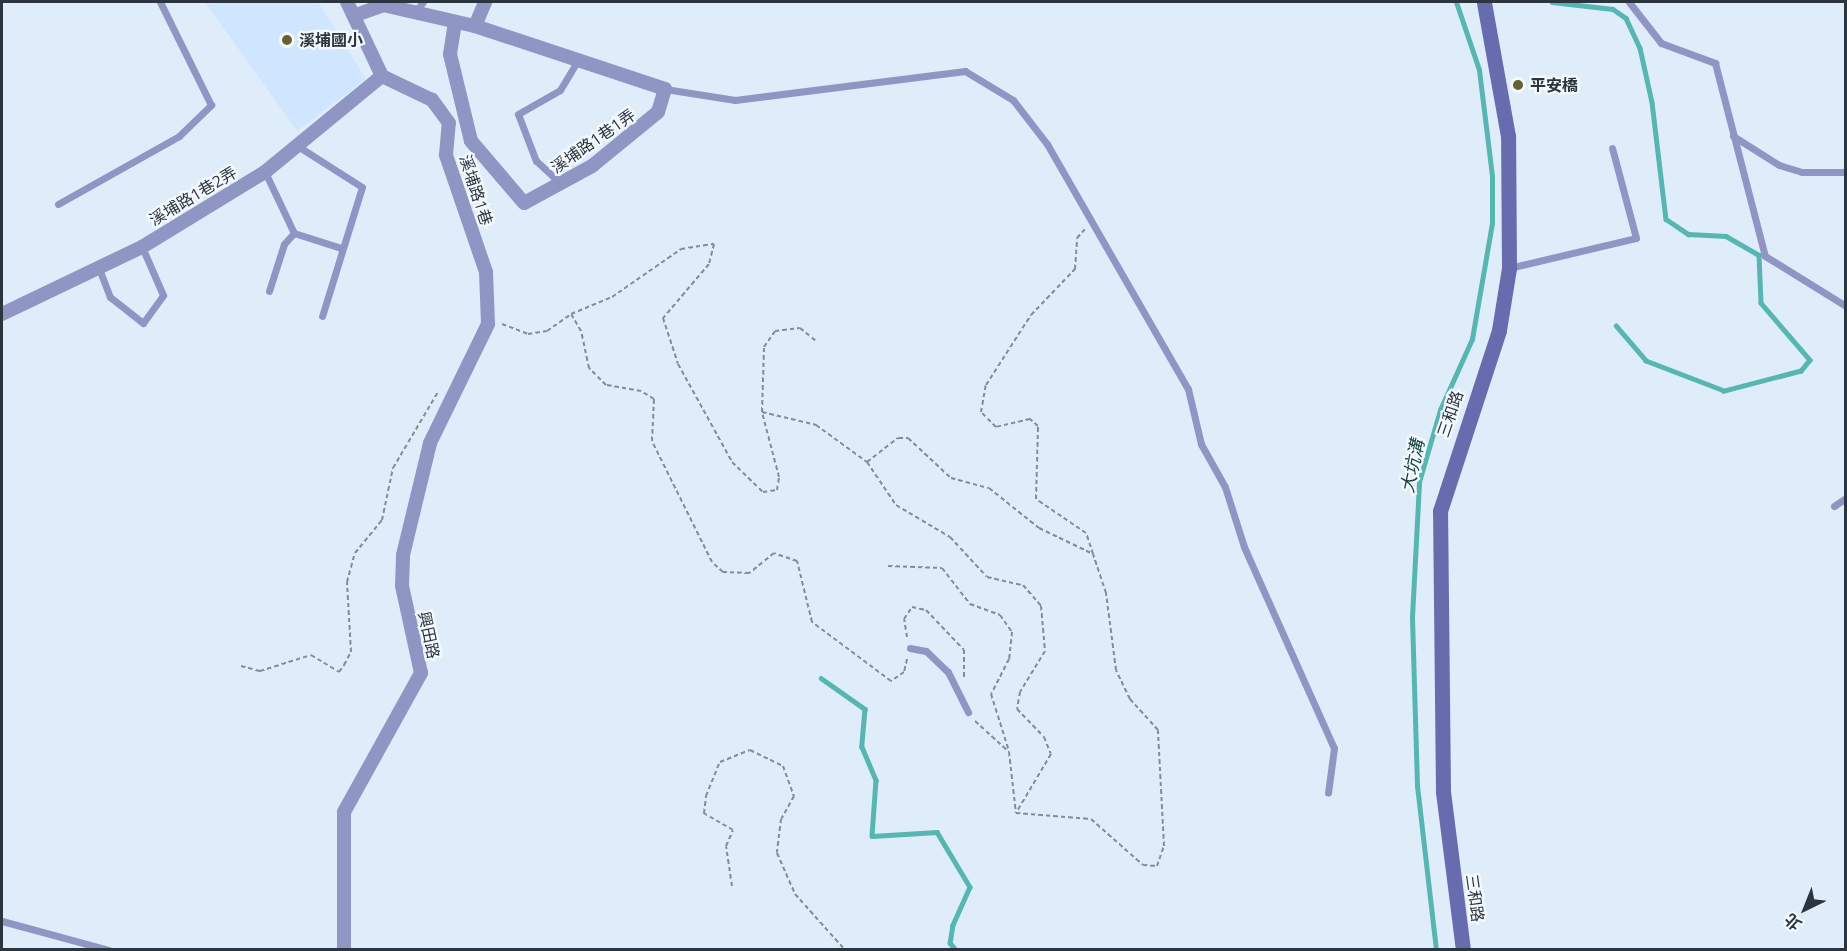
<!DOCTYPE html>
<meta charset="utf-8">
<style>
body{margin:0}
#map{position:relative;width:1847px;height:951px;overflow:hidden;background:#dfedfb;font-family:"Open Sans","Noto Sans TC",sans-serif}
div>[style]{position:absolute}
.built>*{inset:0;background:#d0e6fe}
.stream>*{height:4.5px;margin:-2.25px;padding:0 2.25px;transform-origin:2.25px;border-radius:2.25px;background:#57b5b2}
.path>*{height:2px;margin-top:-1px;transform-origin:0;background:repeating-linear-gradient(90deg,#818c97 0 4.5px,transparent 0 7.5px)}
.lane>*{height:7px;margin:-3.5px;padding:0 3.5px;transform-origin:3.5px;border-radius:3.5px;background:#9096c3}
.street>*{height:14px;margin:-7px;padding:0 7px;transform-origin:7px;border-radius:7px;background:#9096c3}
.secondary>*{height:15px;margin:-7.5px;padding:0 7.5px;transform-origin:7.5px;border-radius:7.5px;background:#666cad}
.dots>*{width:16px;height:16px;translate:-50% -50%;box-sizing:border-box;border:3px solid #f4f9fe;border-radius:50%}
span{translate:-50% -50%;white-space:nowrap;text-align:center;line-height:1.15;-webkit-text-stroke:4.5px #f4f9fe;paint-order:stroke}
.poi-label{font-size:16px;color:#2c353e;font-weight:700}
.left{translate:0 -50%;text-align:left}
.street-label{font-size:16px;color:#2c353e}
.water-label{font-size:18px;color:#1a4644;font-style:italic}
.frame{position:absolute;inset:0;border:3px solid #2c353e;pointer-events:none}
.north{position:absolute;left:1775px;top:879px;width:60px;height:60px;-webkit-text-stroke:4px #f4f9fe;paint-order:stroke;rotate:223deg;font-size:16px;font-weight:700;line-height:24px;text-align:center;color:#2c353e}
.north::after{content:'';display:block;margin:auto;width:21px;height:27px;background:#2c353e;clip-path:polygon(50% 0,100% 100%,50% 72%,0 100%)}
</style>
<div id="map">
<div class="built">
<div style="clip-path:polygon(205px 2px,318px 2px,366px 79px,297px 131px)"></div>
</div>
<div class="stream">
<div style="left:1552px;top:2px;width:61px;rotate:6.5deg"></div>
<div style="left:1613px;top:9px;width:16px;rotate:35deg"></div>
<div style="left:1626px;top:18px;width:33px;rotate:65deg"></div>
<div style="left:1640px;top:48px;width:55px;rotate:77.5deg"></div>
<div style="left:1652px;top:102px;width:118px;rotate:83.2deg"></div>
<div style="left:1666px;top:219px;width:27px;rotate:34deg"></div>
<div style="left:1688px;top:234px;width:38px;rotate:3deg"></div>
<div style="left:1726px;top:236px;width:38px;rotate:30deg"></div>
<div style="left:1759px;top:255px;width:48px;rotate:87.6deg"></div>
<div style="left:1761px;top:303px;width:75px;rotate:49.3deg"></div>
<div style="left:1810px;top:360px;width:14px;rotate:129deg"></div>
<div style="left:1801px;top:371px;width:80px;rotate:165.4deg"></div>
<div style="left:1724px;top:391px;width:84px;rotate:-159deg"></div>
<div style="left:1646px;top:361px;width:46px;rotate:-130.6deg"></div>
<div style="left:821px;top:678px;width:54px;rotate:35.2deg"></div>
<div style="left:865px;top:709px;width:38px;rotate:95deg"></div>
<div style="left:862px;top:747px;width:36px;rotate:67deg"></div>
<div style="left:876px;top:780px;width:56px;rotate:94.1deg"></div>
<div style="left:872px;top:836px;width:65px;rotate:-3.5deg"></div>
<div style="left:937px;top:832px;width:64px;rotate:59deg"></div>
<div style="left:970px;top:887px;width:42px;rotate:114.1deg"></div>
<div style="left:953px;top:925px;width:18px;rotate:99deg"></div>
<div style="left:950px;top:943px;width:9px;rotate:49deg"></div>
<div style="left:1436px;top:950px;width:165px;rotate:-96.6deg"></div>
<div style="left:1417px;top:786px;width:169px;rotate:-91.7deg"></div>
<div style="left:1412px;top:617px;width:135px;rotate:-87deg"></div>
<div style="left:1419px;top:482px;width:75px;rotate:-73.7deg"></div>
<div style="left:1440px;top:410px;width:78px;rotate:-65.7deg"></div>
<div style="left:1472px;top:339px;width:118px;rotate:-80.2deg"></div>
<div style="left:1492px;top:223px;width:47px;rotate:-90deg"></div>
<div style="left:1492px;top:176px;width:107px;rotate:-97deg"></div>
<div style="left:1479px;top:70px;width:72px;rotate:-108.7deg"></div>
</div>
<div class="path">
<div style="left:502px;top:324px;width:28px;rotate:21deg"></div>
<div style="left:528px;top:334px;width:19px;rotate:-9deg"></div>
<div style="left:547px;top:331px;width:29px;rotate:-35deg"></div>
<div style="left:762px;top:412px;width:65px;rotate:-88.2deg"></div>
<div style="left:764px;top:347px;width:19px;rotate:-55deg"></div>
<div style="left:775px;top:331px;width:25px;rotate:-7deg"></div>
<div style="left:800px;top:328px;width:21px;rotate:39deg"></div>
<div style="left:867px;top:462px;width:52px;rotate:56deg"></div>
<div style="left:896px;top:505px;width:63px;rotate:30.7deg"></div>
<div style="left:950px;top:537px;width:54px;rotate:47.2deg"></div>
<div style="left:987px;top:577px;width:37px;rotate:13deg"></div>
<div style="left:1023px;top:585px;width:28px;rotate:49deg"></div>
<div style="left:1041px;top:606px;width:45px;rotate:84.9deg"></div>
<div style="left:1045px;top:651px;width:48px;rotate:121.4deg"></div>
<div style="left:1020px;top:692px;width:17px;rotate:100deg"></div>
<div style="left:1017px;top:709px;width:39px;rotate:46deg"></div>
<div style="left:1044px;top:737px;width:18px;rotate:68deg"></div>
<div style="left:1051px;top:754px;width:69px;rotate:120.7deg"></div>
<div style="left:888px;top:566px;width:54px;rotate:2.1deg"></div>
<div style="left:942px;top:568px;width:46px;rotate:52.1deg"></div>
<div style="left:970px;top:604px;width:32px;rotate:20deg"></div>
<div style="left:1000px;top:615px;width:21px;rotate:55deg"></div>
<div style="left:1012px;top:632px;width:27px;rotate:96deg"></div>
<div style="left:1009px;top:659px;width:39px;rotate:117deg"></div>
<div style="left:991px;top:694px;width:60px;rotate:72.5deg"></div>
<div style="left:907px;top:637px;width:18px;rotate:-99deg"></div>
<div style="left:904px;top:619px;width:14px;rotate:-56deg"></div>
<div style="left:912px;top:607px;width:14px;rotate:12deg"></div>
<div style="left:926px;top:610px;width:55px;rotate:46.5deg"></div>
<div style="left:964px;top:650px;width:28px;rotate:90deg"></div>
<div style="left:907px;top:659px;width:13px;rotate:103deg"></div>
<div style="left:904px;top:672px;width:16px;rotate:145deg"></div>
<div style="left:891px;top:681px;width:99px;rotate:-143.2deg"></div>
<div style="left:812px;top:622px;width:63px;rotate:-103.8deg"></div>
<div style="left:797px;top:561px;width:24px;rotate:-161deg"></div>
<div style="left:774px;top:553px;width:32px;rotate:141deg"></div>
<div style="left:749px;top:573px;width:26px;rotate:-178deg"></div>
<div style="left:723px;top:572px;width:15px;rotate:-138deg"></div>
<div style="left:712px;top:562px;width:135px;rotate:-116.4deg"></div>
<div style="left:652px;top:441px;width:42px;rotate:-87.3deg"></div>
<div style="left:654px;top:399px;width:15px;rotate:-148deg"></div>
<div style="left:641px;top:391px;width:36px;rotate:-170deg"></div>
<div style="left:606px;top:385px;width:24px;rotate:-135deg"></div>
<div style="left:589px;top:368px;width:38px;rotate:-102deg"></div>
<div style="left:581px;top:331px;width:20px;rotate:-120deg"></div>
<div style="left:571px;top:314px;width:44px;rotate:-22.5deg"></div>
<div style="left:612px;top:297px;width:84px;rotate:-34.8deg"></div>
<div style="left:681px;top:249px;width:33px;rotate:-9deg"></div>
<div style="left:714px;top:244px;width:21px;rotate:104deg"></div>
<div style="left:709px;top:264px;width:71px;rotate:130.4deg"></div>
<div style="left:663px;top:318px;width:48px;rotate:71.9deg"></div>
<div style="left:678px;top:364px;width:112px;rotate:61.1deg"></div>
<div style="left:732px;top:462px;width:43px;rotate:44.1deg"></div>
<div style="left:763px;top:492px;width:14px;rotate:-8deg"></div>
<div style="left:777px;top:490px;width:13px;rotate:-81deg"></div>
<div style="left:779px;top:477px;width:67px;rotate:-104.7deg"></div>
<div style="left:762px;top:412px;width:56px;rotate:13.5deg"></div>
<div style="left:816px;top:425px;width:63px;rotate:36deg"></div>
<div style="left:867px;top:462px;width:39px;rotate:-38deg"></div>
<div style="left:898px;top:438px;width:10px"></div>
<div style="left:908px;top:438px;width:59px;rotate:42.9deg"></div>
<div style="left:951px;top:478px;width:39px;rotate:15deg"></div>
<div style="left:989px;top:488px;width:64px;rotate:38.7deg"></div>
<div style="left:1039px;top:528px;width:60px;rotate:25.7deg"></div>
<div style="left:1093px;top:554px;width:22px;rotate:-108deg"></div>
<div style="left:1086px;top:533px;width:60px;rotate:-145.8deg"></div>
<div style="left:1036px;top:499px;width:73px;rotate:-88.4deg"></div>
<div style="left:1038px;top:426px;width:11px;rotate:-139deg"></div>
<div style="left:1030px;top:419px;width:35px;rotate:167deg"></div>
<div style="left:996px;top:427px;width:21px;rotate:-135deg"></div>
<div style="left:981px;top:412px;width:27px;rotate:-80deg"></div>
<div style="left:986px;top:385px;width:83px;rotate:-57.3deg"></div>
<div style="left:1031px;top:315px;width:64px;rotate:-46.3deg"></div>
<div style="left:1075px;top:269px;width:31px;rotate:-86deg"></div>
<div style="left:1077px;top:238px;width:12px;rotate:-48deg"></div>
<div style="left:241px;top:666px;width:20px;rotate:15deg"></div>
<div style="left:260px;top:671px;width:53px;rotate:-17.4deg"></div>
<div style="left:311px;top:655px;width:33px;rotate:31deg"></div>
<div style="left:339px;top:672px;width:9px;rotate:-54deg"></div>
<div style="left:344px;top:665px;width:15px;rotate:-62deg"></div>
<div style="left:351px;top:652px;width:70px;rotate:-93.3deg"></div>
<div style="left:347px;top:582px;width:30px;rotate:-75deg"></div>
<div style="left:355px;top:553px;width:43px;rotate:-50.7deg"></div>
<div style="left:382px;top:520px;width:53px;rotate:-78.1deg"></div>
<div style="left:393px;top:468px;width:88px;rotate:-59.4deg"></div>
<div style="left:975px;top:721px;width:46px;rotate:42.4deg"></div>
<div style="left:1009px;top:752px;width:61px;rotate:83.5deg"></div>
<div style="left:1016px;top:813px;width:75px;rotate:4.6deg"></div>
<div style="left:1091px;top:819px;width:69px;rotate:41.5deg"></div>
<div style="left:1143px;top:865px;width:14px;rotate:4deg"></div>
<div style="left:1157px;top:866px;width:21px;rotate:-71deg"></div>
<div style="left:1164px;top:846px;width:116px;rotate:-93deg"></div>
<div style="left:1158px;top:730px;width:42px;rotate:-132.1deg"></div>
<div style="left:1130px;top:699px;width:32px;rotate:-116deg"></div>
<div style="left:1116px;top:670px;width:78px;rotate:-97.4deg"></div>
<div style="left:1106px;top:593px;width:41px;rotate:-108.4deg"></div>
<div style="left:732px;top:886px;width:40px;rotate:-98.5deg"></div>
<div style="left:726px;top:846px;width:17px;rotate:-66deg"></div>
<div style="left:733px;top:830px;width:34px;rotate:-150deg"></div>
<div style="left:704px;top:813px;width:17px;rotate:-83deg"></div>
<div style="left:706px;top:796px;width:37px;rotate:-68deg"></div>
<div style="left:720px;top:762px;width:32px;rotate:-22deg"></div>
<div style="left:750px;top:750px;width:37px;rotate:26deg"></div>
<div style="left:783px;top:766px;width:32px;rotate:70deg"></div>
<div style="left:794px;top:796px;width:26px;rotate:119deg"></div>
<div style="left:781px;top:819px;width:34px;rotate:97deg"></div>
<div style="left:777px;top:853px;width:45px;rotate:66.3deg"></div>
<div style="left:795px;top:894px;width:75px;rotate:48.2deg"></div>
</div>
<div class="lane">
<div style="left:1629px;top:2px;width:52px;rotate:52deg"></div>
<div style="left:1661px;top:43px;width:58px;rotate:20.3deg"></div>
<div style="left:1715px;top:63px;width:199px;rotate:75.5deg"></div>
<div style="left:1765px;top:256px;width:95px;rotate:31.7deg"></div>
<div style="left:414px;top:13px;width:14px;rotate:-51deg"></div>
<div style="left:665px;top:89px;width:71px;rotate:8.9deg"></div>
<div style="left:735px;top:100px;width:232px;rotate:-7.2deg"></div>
<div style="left:965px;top:71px;width:56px;rotate:31.1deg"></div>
<div style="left:1013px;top:100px;width:56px;rotate:52.3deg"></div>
<div style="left:1047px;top:144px;width:283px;rotate:60.1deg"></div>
<div style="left:1188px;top:389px;width:57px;rotate:76.7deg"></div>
<div style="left:1201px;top:444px;width:49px;rotate:60.8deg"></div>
<div style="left:1225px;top:487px;width:63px;rotate:72.4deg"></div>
<div style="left:1244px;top:547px;width:220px;rotate:65.9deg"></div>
<div style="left:1334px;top:748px;width:45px;rotate:97.6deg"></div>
<div style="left:1733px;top:136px;width:54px;rotate:32.2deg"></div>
<div style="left:1779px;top:165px;width:24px;rotate:17deg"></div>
<div style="left:1802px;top:172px;width:44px"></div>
<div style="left:296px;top:145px;width:78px;rotate:32.5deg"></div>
<div style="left:362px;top:187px;width:135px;rotate:107.2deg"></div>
<div style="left:265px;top:172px;width:68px;rotate:64.6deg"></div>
<div style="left:561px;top:184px;width:34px;rotate:-137deg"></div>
<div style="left:536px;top:161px;width:50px;rotate:-111deg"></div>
<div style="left:518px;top:114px;width:48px;rotate:-29.7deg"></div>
<div style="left:560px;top:90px;width:35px;rotate:-59deg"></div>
<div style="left:58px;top:204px;width:139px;rotate:-29.3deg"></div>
<div style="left:179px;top:136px;width:45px;rotate:-44.1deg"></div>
<div style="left:211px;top:105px;width:115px;rotate:-116.3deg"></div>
<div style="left:98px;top:266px;width:33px;rotate:69deg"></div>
<div style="left:110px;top:297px;width:42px;rotate:38.2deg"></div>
<div style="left:143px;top:323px;width:34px;rotate:-54deg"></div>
<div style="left:163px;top:295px;width:52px;rotate:-113.6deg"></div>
<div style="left:1509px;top:268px;width:130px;rotate:-13.3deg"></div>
<div style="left:1636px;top:238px;width:93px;rotate:-104.9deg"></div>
<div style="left:269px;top:291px;width:49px;rotate:-72.3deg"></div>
<div style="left:284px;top:244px;width:15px;rotate:-48deg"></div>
<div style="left:294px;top:233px;width:49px;rotate:17.7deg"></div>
<div style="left:1834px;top:506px;width:14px;rotate:-34deg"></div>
<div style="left:910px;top:648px;width:16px;rotate:11deg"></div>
<div style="left:926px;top:651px;width:30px;rotate:44deg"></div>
<div style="left:948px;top:672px;width:45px;rotate:63.4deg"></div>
<div style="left:2px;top:921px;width:111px;rotate:15.2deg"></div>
</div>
<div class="street">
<div style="left:356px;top:15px;width:29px;rotate:-20deg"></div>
<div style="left:383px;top:5px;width:94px;rotate:12.9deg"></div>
<div style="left:475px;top:26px;width:200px;rotate:18.3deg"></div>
<div style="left:665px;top:89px;width:24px;rotate:107deg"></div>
<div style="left:658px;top:112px;width:85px;rotate:140.7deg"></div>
<div style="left:592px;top:166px;width:77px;rotate:151.4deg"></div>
<div style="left:524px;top:203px;width:82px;rotate:-130.5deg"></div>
<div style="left:471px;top:141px;width:89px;rotate:-103.6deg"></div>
<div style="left:450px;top:54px;width:30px;rotate:-81deg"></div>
<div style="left:475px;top:26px;width:26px;rotate:-67deg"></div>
<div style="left:2px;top:314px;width:155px;rotate:-25.6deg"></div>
<div style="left:142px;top:247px;width:144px;rotate:-31.4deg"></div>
<div style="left:265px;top:172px;width:151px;rotate:-39.4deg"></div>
<div style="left:344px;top:950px;width:138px;rotate:-90deg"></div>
<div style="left:344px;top:812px;width:159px;rotate:-61deg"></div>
<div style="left:421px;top:673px;width:89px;rotate:-102.3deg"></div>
<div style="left:402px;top:586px;width:31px;rotate:-88deg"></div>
<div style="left:403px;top:555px;width:115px;rotate:-76.4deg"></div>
<div style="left:430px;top:443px;width:132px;rotate:-64deg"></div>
<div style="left:488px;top:324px;width:52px;rotate:-92.2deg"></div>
<div style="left:486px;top:272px;width:124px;rotate:-108.9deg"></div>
<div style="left:446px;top:155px;width:32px;rotate:-85deg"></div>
<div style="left:449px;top:123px;width:29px;rotate:-126deg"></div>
<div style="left:432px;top:100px;width:55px;rotate:-154.4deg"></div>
<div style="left:382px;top:76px;width:82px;rotate:-115.3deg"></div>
</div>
<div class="secondary">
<div style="left:1463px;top:950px;width:159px;rotate:-97.2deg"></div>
<div style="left:1443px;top:792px;width:281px;rotate:-90.6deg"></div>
<div style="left:1440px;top:511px;width:190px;rotate:-71.9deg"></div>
<div style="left:1499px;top:330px;width:63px;rotate:-80.8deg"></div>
<div style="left:1509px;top:268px;width:132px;rotate:-90.4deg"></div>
<div style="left:1508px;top:136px;width:136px;rotate:-100.2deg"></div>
</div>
<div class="dots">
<div style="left:287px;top:40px;background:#656431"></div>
<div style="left:1518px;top:85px;background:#656431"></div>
</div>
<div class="poi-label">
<span class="left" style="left:299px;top:40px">溪埔國小</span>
<span class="left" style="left:1530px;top:85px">平安橋</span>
</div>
<div class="street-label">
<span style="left:593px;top:141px;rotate:-35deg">溪埔路1巷1弄</span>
<span style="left:476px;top:190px;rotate:72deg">溪埔路1巷</span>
<span style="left:193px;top:196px;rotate:-31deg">溪埔路1巷2弄</span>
<span style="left:1450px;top:414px;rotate:-71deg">三和路</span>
<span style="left:429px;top:635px;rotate:78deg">興田路</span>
<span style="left:1475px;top:898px;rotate:82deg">三和路</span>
</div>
<div class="water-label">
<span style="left:1412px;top:466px;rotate:-78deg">大坑溝</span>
</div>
<div class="frame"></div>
<div class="north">北</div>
</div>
